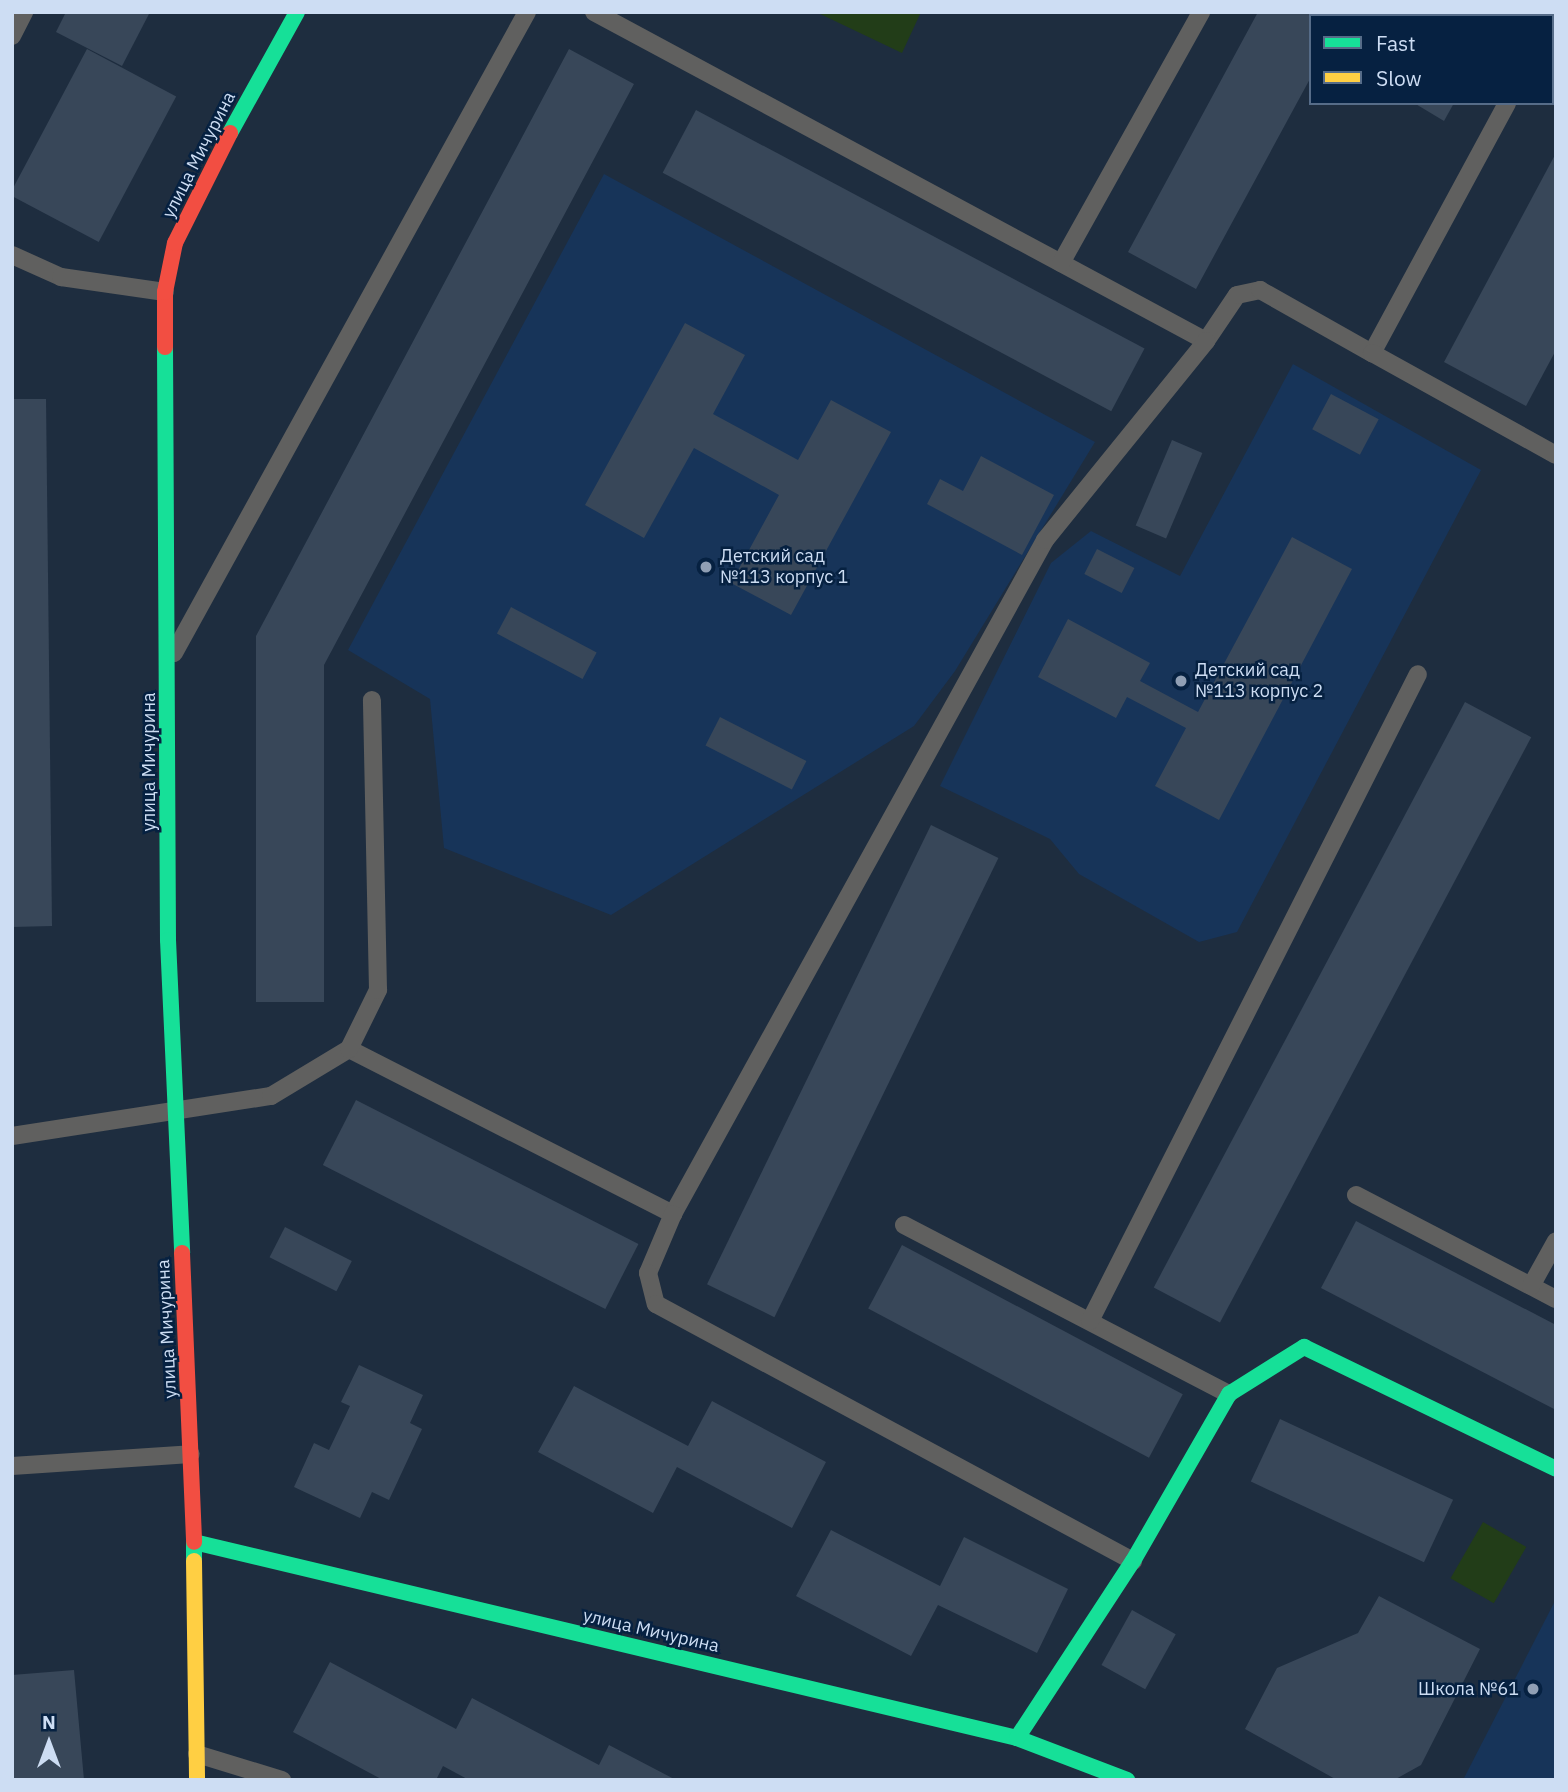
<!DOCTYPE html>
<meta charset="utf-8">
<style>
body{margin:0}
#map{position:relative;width:1568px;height:1792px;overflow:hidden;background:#1e2d3f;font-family:"IBM Plex Sans",sans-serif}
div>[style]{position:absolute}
.built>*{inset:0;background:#173459}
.green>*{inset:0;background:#223d18;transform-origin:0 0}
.building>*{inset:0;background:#384759;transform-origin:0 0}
.lane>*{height:18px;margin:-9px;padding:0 9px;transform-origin:9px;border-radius:9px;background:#60605f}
.fast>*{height:16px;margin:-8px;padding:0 8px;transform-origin:8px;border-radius:8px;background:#16e098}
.slow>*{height:16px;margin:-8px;padding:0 8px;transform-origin:8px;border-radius:8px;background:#ffcf43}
.jam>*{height:16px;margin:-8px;padding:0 8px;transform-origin:8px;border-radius:8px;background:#f24e42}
.dots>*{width:19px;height:19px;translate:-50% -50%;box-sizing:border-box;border:4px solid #062141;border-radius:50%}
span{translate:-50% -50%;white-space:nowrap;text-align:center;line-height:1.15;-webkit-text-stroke:5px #062141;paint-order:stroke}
.street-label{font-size:18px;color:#cdddf3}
.poi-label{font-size:18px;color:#cdddf3}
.left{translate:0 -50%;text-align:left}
.right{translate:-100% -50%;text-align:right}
.frame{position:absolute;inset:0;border:14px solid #cdddf3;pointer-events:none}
.legend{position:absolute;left:1309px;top:14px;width:245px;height:91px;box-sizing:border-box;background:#062141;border:2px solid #566c88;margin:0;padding:9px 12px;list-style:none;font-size:21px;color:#cdddf3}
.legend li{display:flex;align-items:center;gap:14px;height:35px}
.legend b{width:35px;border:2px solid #566c88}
.north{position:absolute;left:14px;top:1708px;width:70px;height:70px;-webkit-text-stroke:5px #062141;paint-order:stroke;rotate:0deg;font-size:19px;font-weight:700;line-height:28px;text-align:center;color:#cdddf3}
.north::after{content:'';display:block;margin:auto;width:24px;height:32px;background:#cdddf3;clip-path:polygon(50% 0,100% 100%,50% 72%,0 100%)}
</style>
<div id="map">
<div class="built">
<div style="clip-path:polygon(604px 174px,1095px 442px,955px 671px,914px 726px,611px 915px,444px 848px,430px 699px,348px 650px)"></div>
<div style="clip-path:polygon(1293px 364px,1481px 470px,1237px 932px,1199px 942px,1079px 874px,1050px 839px,940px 786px,1051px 563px,1091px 531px,1180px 576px)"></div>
<div style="clip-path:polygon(1556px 1599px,1556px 1780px,1463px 1780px)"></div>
</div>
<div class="green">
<div style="clip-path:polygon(816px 12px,921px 12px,902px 53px)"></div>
<div style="left:1483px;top:1522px;width:50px;height:65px;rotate:30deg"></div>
</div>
<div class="building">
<div style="clip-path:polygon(66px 12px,150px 12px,122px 66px,56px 32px)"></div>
<div style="clip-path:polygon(1258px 12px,1346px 13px,1311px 16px,1311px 77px,1196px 289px,1128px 252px)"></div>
<div style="left:87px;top:49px;width:101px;height:165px;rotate:28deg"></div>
<div style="clip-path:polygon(569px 49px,634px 84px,324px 665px,324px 1002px,256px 1002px,256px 636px)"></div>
<div style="clip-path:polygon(1414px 103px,1454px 103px,1444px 121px)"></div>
<div style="left:696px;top:110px;width:508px;height:71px;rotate:28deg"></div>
<div style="clip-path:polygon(1556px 153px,1556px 350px,1526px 406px,1444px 362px)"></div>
<div style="clip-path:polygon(685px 323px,745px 355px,713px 414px,798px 460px,831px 400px,891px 432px,791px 615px,731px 583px,779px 495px,694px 448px,644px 538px,585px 505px)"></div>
<div style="left:1331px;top:394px;width:54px;height:40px;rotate:28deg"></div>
<div style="clip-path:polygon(12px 399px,46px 399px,52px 926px,12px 927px)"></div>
<div style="left:1172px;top:440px;width:33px;height:93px;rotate:23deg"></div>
<div style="clip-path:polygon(981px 456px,1054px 495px,1022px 555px,927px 504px,940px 479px,963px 491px)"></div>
<div style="clip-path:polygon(1292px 537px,1352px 569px,1219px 820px,1155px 786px,1186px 728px,1127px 697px,1116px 718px,1038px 677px,1068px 619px,1150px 663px,1140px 681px,1198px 712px)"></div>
<div style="left:1097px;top:549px;width:42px;height:28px;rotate:27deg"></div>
<div style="left:511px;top:607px;width:97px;height:30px;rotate:28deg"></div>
<div style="left:1465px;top:702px;width:75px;height:663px;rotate:28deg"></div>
<div style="left:720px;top:717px;width:97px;height:32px;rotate:27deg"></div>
<div style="left:931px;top:825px;width:75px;height:511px;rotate:26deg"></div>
<div style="left:356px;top:1100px;width:317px;height:73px;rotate:27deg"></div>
<div style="clip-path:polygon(1356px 1221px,1556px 1325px,1556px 1410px,1321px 1288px)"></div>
<div style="left:285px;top:1227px;width:75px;height:34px;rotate:27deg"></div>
<div style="left:902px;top:1245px;width:318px;height:72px;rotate:28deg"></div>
<div style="clip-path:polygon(359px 1365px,423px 1395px,410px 1423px,422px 1429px,389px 1500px,372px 1492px,360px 1518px,294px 1487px,314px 1443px,329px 1450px,350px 1406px,341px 1402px)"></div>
<div style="clip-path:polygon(574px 1386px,688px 1446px,712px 1401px,826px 1462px,792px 1528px,677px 1467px,653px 1513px,538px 1452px)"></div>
<div style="left:1280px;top:1419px;width:191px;height:69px;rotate:25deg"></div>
<div style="clip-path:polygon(831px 1530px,940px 1586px,964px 1537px,1068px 1589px,1037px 1653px,938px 1605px,911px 1656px,796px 1596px)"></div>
<div style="clip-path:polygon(1379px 1596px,1480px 1649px,1421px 1765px,1394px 1780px,1337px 1780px,1245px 1729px,1277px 1668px,1358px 1633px)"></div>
<div style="left:1132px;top:1610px;width:50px;height:63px;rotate:29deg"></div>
<div style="clip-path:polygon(330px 1662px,456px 1729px,472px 1698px,599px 1765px,609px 1745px,676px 1780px,469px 1780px,443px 1766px,436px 1780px,383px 1780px,293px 1732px)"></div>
<div style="clip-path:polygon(74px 1670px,84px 1780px,12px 1780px,12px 1675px)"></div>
</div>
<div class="lane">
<div style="left:594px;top:12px;width:695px;rotate:28.26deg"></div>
<div style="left:1206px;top:341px;width:55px;rotate:-56deg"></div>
<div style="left:1237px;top:295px;width:24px;rotate:-12deg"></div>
<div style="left:1260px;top:290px;width:129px;rotate:29.4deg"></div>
<div style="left:1372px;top:353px;width:284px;rotate:-61.6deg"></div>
<div style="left:1516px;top:16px;width:4px;rotate:-63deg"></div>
<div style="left:12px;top:36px;width:27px;rotate:-63deg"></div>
<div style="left:12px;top:255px;width:54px;rotate:24.2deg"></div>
<div style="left:61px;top:277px;width:105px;rotate:8.2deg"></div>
<div style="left:1061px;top:263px;width:287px;rotate:-60.8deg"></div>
<div style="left:1372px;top:353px;width:210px;rotate:29deg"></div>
<div style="left:174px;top:653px;width:732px;rotate:-61.16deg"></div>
<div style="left:349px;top:1049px;width:364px;rotate:27deg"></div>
<div style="left:673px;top:1214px;width:770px;rotate:-61.1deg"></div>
<div style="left:1045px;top:540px;width:256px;rotate:-51deg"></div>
<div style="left:12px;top:1136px;width:262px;rotate:-8.8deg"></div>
<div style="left:271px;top:1096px;width:91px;rotate:-31.1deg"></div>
<div style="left:349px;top:1049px;width:66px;rotate:-63.8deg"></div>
<div style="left:378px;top:990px;width:290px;rotate:-91.2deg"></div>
<div style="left:1356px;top:1195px;width:225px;rotate:27.5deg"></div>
<div style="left:673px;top:1214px;width:64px;rotate:113deg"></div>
<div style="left:648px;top:1273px;width:32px;rotate:76deg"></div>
<div style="left:656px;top:1304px;width:542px;rotate:28.32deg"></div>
<div style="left:904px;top:1225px;width:366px;rotate:27.5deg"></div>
<div style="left:1531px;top:1286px;width:51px;rotate:-60.9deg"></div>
<div style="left:1090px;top:1321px;width:725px;rotate:-63.12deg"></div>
<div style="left:12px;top:1466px;width:179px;rotate:-3.8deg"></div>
<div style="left:197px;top:1754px;width:89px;rotate:17deg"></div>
</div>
<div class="fast">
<div style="left:230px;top:133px;width:138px;rotate:-61deg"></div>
<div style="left:165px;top:347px;width:593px;rotate:89.71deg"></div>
<div style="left:168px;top:940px;width:313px;rotate:87.4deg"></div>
<div style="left:194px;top:1561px;width:19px;rotate:-90deg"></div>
<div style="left:194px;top:1542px;width:846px;rotate:13.4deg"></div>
<div style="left:1017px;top:1738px;width:118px;rotate:20.9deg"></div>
<div style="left:1017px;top:1738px;width:212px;rotate:-56.8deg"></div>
<div style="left:1133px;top:1561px;width:193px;rotate:-60.1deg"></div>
<div style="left:1229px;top:1394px;width:89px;rotate:-32.1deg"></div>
<div style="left:1304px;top:1347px;width:280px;rotate:25.8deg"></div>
</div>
<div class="slow">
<div style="left:194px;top:1561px;width:219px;rotate:89.2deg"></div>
</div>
<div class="jam">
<div style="left:165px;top:347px;width:55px;rotate:-90deg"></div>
<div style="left:165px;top:292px;width:50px;rotate:-78.5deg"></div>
<div style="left:175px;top:243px;width:123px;rotate:-63.4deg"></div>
<div style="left:182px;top:1253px;width:289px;rotate:87.6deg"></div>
</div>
<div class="dots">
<div style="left:706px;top:567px;background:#909fb4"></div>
<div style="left:1181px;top:681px;background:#909fb4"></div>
<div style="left:1533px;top:1689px;background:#909fb4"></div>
</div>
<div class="street-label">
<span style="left:199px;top:155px;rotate:-63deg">улица Мичурина</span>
<span style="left:149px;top:762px;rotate:-90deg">улица Мичурина</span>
<span style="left:167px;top:1329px;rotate:-93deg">улица Мичурина</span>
<span style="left:651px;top:1631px;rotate:13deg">улица Мичурина</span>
</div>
<div class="poi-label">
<span class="left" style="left:720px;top:567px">Детский сад<br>№113 корпус 1</span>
<span class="left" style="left:1195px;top:681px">Детский сад<br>№113 корпус 2</span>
<span class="right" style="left:1519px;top:1689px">Школа №61</span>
</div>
<div class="frame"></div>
<ul class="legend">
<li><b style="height:9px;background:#16e098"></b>Fast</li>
<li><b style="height:9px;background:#ffcf43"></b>Slow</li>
</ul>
<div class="north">N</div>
</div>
